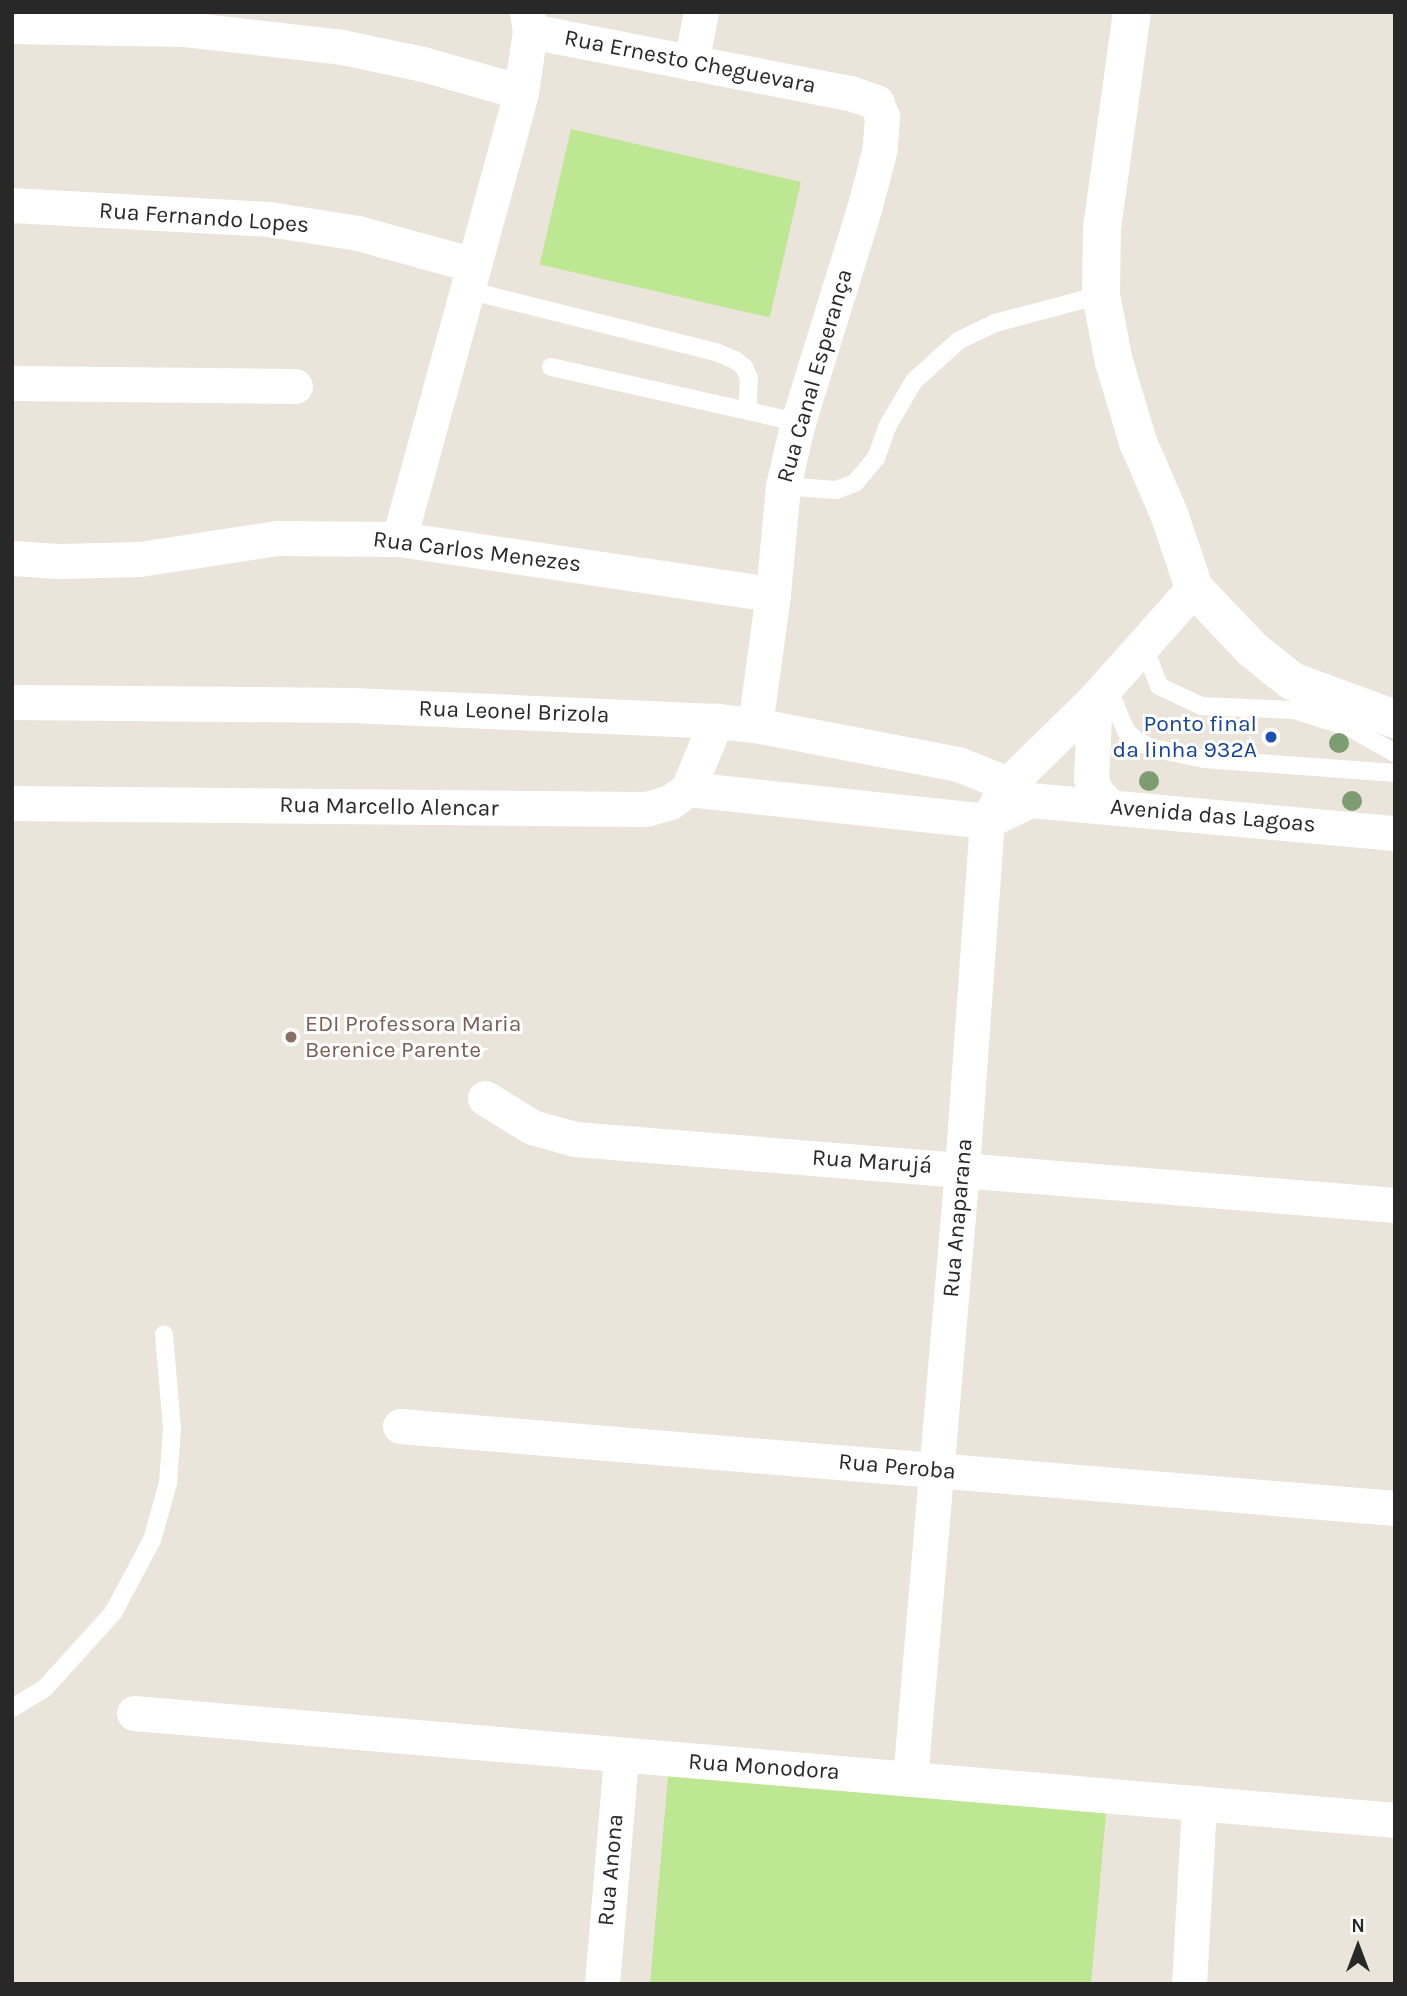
<!DOCTYPE html>
<meta charset="utf-8">
<style>
body{margin:0}
#map{position:relative;width:1407px;height:1996px;overflow:hidden;background:#eae4da;font-family:Karla,sans-serif}
div>[style]{position:absolute}
.pitch>*{inset:0;background:#bee793;transform-origin:0 0}
.service>*{height:18px;margin:-9px;padding:0 9px;transform-origin:9px;border-radius:9px;background:#fff}
.minor>*{height:35px;margin:-17.5px;padding:0 17.5px;transform-origin:17.5px;border-radius:17.5px;background:#fff}
.secondary>*{height:38px;margin:-19px;padding:0 19px;transform-origin:19px;border-radius:19px;background:#fff}
.trees>*{width:20px;height:20px;margin:-10px;border-radius:50%;background:#7e9c71}
.dots>*{width:19px;height:19px;translate:-50% -50%;box-sizing:border-box;border:4px solid #fff;border-radius:50%}
span{translate:-50% -50%;white-space:nowrap;text-align:center;line-height:1.15;-webkit-text-stroke:6px #fff;paint-order:stroke}
.street-label{font-size:23px;color:#282828}
.transit-label{font-size:23px;color:#164399}
.right{translate:-100% -50%;text-align:right}
.education-label{font-size:23px;color:#785e54}
.left{translate:0 -50%;text-align:left}
.frame{position:absolute;inset:0;border:14px solid #282828;pointer-events:none}
.north{position:absolute;left:1323px;top:1912px;width:70px;height:70px;-webkit-text-stroke:5px #fff;paint-order:stroke;rotate:0deg;font-size:19px;font-weight:700;line-height:28px;text-align:center;color:#282828}
.north::after{content:'';display:block;margin:auto;width:24px;height:32px;background:#282828;clip-path:polygon(50% 0,100% 100%,50% 72%,0 100%)}
</style>
<div id="map">
<div class="pitch">
<div style="left:571px;top:129px;width:236px;height:139px;rotate:13deg"></div>
<div style="clip-path:polygon(668px 1776px,1106px 1813px,1091px 1984px,650px 1984px)"></div>
</div>
<div class="service">
<div style="left:467px;top:290px;width:257px;rotate:14deg"></div>
<div style="left:716px;top:352px;width:21px;rotate:23deg"></div>
<div style="left:735px;top:360px;width:11px;rotate:38deg"></div>
<div style="left:744px;top:367px;width:12px;rotate:66deg"></div>
<div style="left:749px;top:378px;width:33px;rotate:93deg"></div>
<div style="left:551px;top:367px;width:253px;rotate:12.6deg"></div>
<div style="left:783px;top:486px;width:53px;rotate:4.3deg"></div>
<div style="left:836px;top:490px;width:20px;rotate:-20deg"></div>
<div style="left:855px;top:483px;width:33px;rotate:-50deg"></div>
<div style="left:876px;top:458px;width:33px;rotate:-70deg"></div>
<div style="left:887px;top:427px;width:53px;rotate:-59.6deg"></div>
<div style="left:914px;top:381px;width:59px;rotate:-42.3deg"></div>
<div style="left:958px;top:341px;width:41px;rotate:-25.9deg"></div>
<div style="left:995px;top:323px;width:110px;rotate:-14.8deg"></div>
<div style="left:1143px;top:644px;width:45px;rotate:69.1deg"></div>
<div style="left:1159px;top:686px;width:47px;rotate:25.5deg"></div>
<div style="left:1201px;top:706px;width:93px;rotate:2.5deg"></div>
<div style="left:1294px;top:710px;width:59px;rotate:17.8deg"></div>
<div style="left:1350px;top:728px;width:51px;rotate:29.1deg"></div>
<div style="left:1107px;top:685px;width:50px;rotate:67.6deg"></div>
<div style="left:1126px;top:731px;width:13px;rotate:42deg"></div>
<div style="left:1136px;top:740px;width:18px;rotate:27deg"></div>
<div style="left:1152px;top:748px;width:53px;rotate:11.9deg"></div>
<div style="left:1204px;top:759px;width:192px;rotate:4.2deg"></div>
<div style="left:12px;top:1708px;width:37px;rotate:-31deg"></div>
<div style="left:44px;top:1689px;width:103px;rotate:-47.8deg"></div>
<div style="left:113px;top:1613px;width:83px;rotate:-61.9deg"></div>
<div style="left:152px;top:1540px;width:59px;rotate:-74.3deg"></div>
<div style="left:168px;top:1483px;width:55px;rotate:-85.8deg"></div>
<div style="left:172px;top:1428px;width:94px;rotate:-94.9deg"></div>
</div>
<div class="minor">
<div style="left:12px;top:26px;width:173px;rotate:1deg"></div>
<div style="left:185px;top:29px;width:158px;rotate:6.5deg"></div>
<div style="left:342px;top:47px;width:83px;rotate:11.9deg"></div>
<div style="left:423px;top:64px;width:102px;rotate:15.9deg"></div>
<div style="left:530px;top:31px;width:326px;rotate:11deg"></div>
<div style="left:850px;top:93px;width:28px;rotate:19deg"></div>
<div style="left:876px;top:102px;width:15px;rotate:67deg"></div>
<div style="left:882px;top:116px;width:32px;rotate:94deg"></div>
<div style="left:880px;top:148px;width:63px;rotate:104.7deg"></div>
<div style="left:864px;top:209px;width:223px;rotate:107.2deg"></div>
<div style="left:798px;top:422px;width:66px;rotate:103.2deg"></div>
<div style="left:783px;top:486px;width:108px;rotate:95.3deg"></div>
<div style="left:773px;top:594px;width:132px;rotate:97.8deg"></div>
<div style="left:691px;top:63px;width:52px;rotate:-78.9deg"></div>
<div style="left:12px;top:205px;width:257px;rotate:3.1deg"></div>
<div style="left:269px;top:219px;width:90px;rotate:8.9deg"></div>
<div style="left:358px;top:233px;width:120px;rotate:15.4deg"></div>
<div style="left:12px;top:383px;width:283px;rotate:0.6deg"></div>
<div style="left:399px;top:539px;width:463px;rotate:-74.7deg"></div>
<div style="left:521px;top:92px;width:62px;rotate:-81.6deg"></div>
<div style="left:530px;top:31px;width:19px;rotate:-99deg"></div>
<div style="left:12px;top:558px;width:47px;rotate:3.7deg"></div>
<div style="left:59px;top:561px;width:81px;rotate:-1.4deg"></div>
<div style="left:140px;top:559px;width:140px;rotate:-8.7deg"></div>
<div style="left:278px;top:538px;width:121px;rotate:0.5deg"></div>
<div style="left:399px;top:539px;width:378px;rotate:8.4deg"></div>
<div style="left:12px;top:702px;width:340px;rotate:0.5deg"></div>
<div style="left:352px;top:705px;width:364px;rotate:2.5deg"></div>
<div style="left:716px;top:721px;width:39px;rotate:6deg"></div>
<div style="left:755px;top:725px;width:207px;rotate:10.9deg"></div>
<div style="left:958px;top:764px;width:54px;rotate:21.8deg"></div>
<div style="left:1008px;top:784px;width:27px;rotate:36deg"></div>
<div style="left:688px;top:789px;width:301px;rotate:6.1deg"></div>
<div style="left:987px;top:821px;width:48px;rotate:-26deg"></div>
<div style="left:1030px;top:800px;width:366px;rotate:5.2deg"></div>
<div style="left:12px;top:803px;width:634px;rotate:0.54deg"></div>
<div style="left:646px;top:809px;width:25px;rotate:-16deg"></div>
<div style="left:670px;top:802px;width:22px;rotate:-36deg"></div>
<div style="left:688px;top:789px;width:74px;rotate:-67.6deg"></div>
<div style="left:1109px;top:806px;width:21px;rotate:-133deg"></div>
<div style="left:1095px;top:791px;width:14px;rotate:-107deg"></div>
<div style="left:1091px;top:778px;width:79px;rotate:-87.1deg"></div>
<div style="left:1095px;top:699px;width:149px;rotate:-48.3deg"></div>
<div style="left:485px;top:1098px;width:55px;rotate:31.7deg"></div>
<div style="left:532px;top:1127px;width:45px;rotate:15.6deg"></div>
<div style="left:575px;top:1139px;width:823px;rotate:4.6deg"></div>
<div style="left:400px;top:1426px;width:998px;rotate:4.71deg"></div>
<div style="left:134px;top:1713px;width:1266px;rotate:4.85deg"></div>
<div style="left:910px;top:1779px;width:612px;rotate:-85.13deg"></div>
<div style="left:962px;top:1169px;width:349px;rotate:-85.9deg"></div>
<div style="left:987px;top:821px;width:43px;rotate:-60.4deg"></div>
<div style="left:1008px;top:784px;width:122px;rotate:-44.3deg"></div>
<div style="left:602px;top:1984px;width:229px;rotate:-85.2deg"></div>
<div style="left:1189px;top:1984px;width:181px;rotate:-86.8deg"></div>
</div>
<div class="secondary">
<div style="left:1132px;top:12px;width:218px;rotate:97.9deg"></div>
<div style="left:1102px;top:228px;width:67px;rotate:90.9deg"></div>
<div style="left:1101px;top:295px;width:68px;rotate:79deg"></div>
<div style="left:1114px;top:362px;width:84px;rotate:73.3deg"></div>
<div style="left:1138px;top:442px;width:78px;rotate:66.7deg"></div>
<div style="left:1169px;top:514px;width:78px;rotate:71.3deg"></div>
<div style="left:1194px;top:588px;width:86px;rotate:46.4deg"></div>
<div style="left:1253px;top:650px;width:50px;rotate:38.5deg"></div>
<div style="left:1292px;top:681px;width:110px;rotate:20.3deg"></div>
</div>
<div class="trees">
<div style="left:1339px;top:743px"></div>
<div style="left:1149px;top:781px"></div>
<div style="left:1352px;top:801px"></div>
</div>
<div class="dots">
<div style="left:1271px;top:737px;background:#1a4fb4"></div>
<div style="left:291px;top:1037px;background:#8d6e63"></div>
</div>
<div class="street-label">
<span style="left:690px;top:62px;rotate:11deg">Rua Ernesto Cheguevara</span>
<span style="left:204px;top:218px;rotate:4deg">Rua Fernando Lopes</span>
<span style="left:815px;top:376px;rotate:-74deg">Rua Canal Esperança</span>
<span style="left:477px;top:552px;rotate:7deg">Rua Carlos Menezes</span>
<span style="left:514px;top:712px;rotate:2deg">Rua Leonel Brizola</span>
<span style="left:389px;top:807px;rotate:1deg">Rua Marcello Alencar</span>
<span style="left:1213px;top:816px;rotate:5deg">Avenida das Lagoas</span>
<span style="left:872px;top:1162px;rotate:4deg">Rua Marujá</span>
<span style="left:958px;top:1218px;rotate:-85deg">Rua Anaparana</span>
<span style="left:897px;top:1467px;rotate:5deg">Rua Peroba</span>
<span style="left:764px;top:1767px;rotate:4deg">Rua Monodora</span>
<span style="left:611px;top:1870px;rotate:-85deg">Rua Anona</span>
</div>
<div class="transit-label">
<span class="right" style="left:1257px;top:737px">Ponto final<br>da linha 932A</span>
</div>
<div class="education-label">
<span class="left" style="left:305px;top:1037px">EDI Professora Maria<br>Berenice Parente</span>
</div>
<div class="frame"></div>
<div class="north">N</div>
</div>
